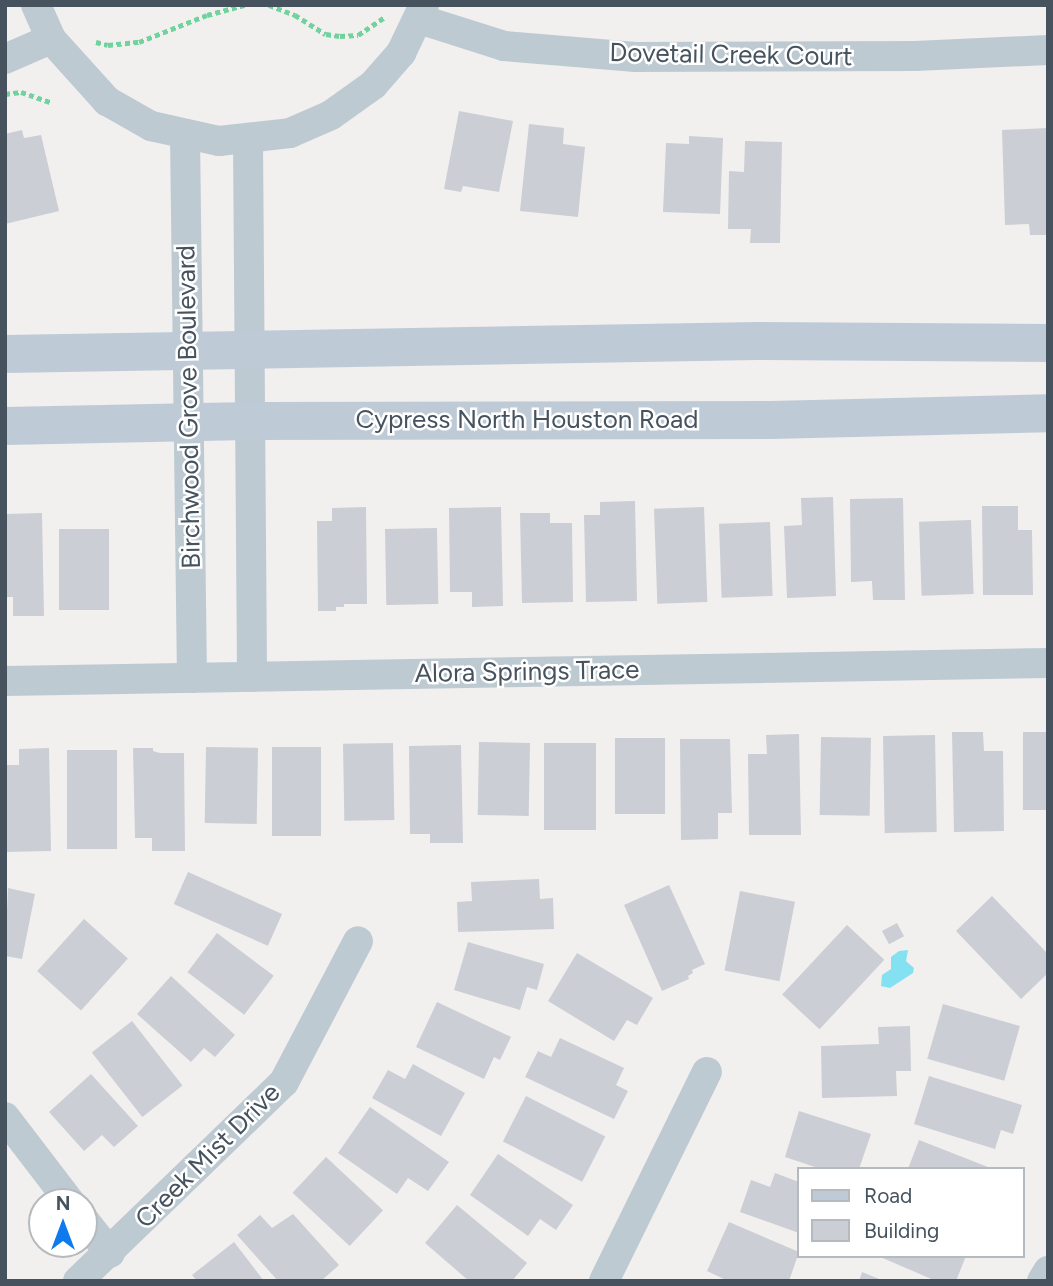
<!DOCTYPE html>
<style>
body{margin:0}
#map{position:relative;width:1053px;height:1286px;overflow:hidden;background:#f2efef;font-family:Figtree,sans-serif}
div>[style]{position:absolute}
.water>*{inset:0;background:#84e1f2}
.building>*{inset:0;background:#cbced4;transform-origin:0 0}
.path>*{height:4.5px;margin-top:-2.25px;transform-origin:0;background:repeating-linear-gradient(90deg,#70d29d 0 5px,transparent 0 8.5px)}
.minor>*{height:30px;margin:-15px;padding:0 15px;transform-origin:15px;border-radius:15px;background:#becad2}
.secondary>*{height:38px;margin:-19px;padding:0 19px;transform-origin:19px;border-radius:19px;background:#becbd7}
span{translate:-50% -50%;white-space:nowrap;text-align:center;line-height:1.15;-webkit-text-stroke:5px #fff;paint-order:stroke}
.street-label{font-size:26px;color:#46535e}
.frame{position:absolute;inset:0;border:7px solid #46535e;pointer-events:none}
.legend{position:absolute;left:797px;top:1167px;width:228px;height:91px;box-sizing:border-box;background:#fff;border:2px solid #b5babf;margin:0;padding:9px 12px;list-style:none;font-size:21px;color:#46535e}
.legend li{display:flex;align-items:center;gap:14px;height:35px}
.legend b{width:35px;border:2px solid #b5babf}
.north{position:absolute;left:28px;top:1188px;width:70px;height:70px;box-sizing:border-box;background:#fff;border:2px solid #b5babf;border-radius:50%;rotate:0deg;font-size:19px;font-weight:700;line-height:28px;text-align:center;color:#46535e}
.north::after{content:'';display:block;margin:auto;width:24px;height:32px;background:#0d7bed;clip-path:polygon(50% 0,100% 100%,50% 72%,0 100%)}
</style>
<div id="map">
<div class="water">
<div style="clip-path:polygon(908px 950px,906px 961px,914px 968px,913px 973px,890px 988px,881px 986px,882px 975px,891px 969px,891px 957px,899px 951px)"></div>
</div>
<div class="building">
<div style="clip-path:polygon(459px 111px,513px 121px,499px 192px,463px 186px,461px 192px,444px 189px)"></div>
<div style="clip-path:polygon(529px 124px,564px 128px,563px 144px,585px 147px,578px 217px,520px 211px)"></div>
<div style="clip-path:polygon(1048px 128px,1048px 235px,1030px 235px,1029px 224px,1005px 225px,1002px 130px)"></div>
<div style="clip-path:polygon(22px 130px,24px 138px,41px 135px,59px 211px,5px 224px,5px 134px)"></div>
<div style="clip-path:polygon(689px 136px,723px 138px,720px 214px,663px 212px,666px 143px,689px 144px)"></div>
<div style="clip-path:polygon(745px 141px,782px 142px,780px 243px,750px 243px,751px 229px,728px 229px,729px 171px,744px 172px)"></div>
<div style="clip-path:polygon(833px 497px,836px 596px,787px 598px,784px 526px,802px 525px,801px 498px)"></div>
<div style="clip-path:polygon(903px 498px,905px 600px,873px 600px,872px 581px,851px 582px,850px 499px)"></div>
<div style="clip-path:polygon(635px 501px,637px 601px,586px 602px,584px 515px,600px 515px,600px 502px)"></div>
<div style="clip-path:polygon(982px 506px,1018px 506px,1018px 530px,1032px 530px,1033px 595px,983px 595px)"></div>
<div style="clip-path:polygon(366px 507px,367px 604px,344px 604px,344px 607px,336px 607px,336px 611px,318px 611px,317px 521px,332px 521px,332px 508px)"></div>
<div style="clip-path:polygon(501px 507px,503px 606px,472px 607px,472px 592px,450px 592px,449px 508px)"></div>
<div style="left:704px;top:507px;width:95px;height:50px;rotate:88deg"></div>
<div style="clip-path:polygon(42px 513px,44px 616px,13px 616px,13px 597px,5px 597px,5px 514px)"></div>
<div style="clip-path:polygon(520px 513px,550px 513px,550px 523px,572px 523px,573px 602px,522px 603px)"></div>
<div style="left:971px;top:520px;width:74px;height:52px;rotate:88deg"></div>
<div style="left:770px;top:522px;width:74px;height:51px;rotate:88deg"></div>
<div style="left:437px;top:528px;width:76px;height:52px;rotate:89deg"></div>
<div style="left:59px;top:529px;width:50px;height:81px"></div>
<div style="clip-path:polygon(952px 732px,983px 732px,984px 751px,1003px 751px,1004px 831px,954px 832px)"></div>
<div style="left:1023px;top:732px;width:25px;height:78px"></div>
<div style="clip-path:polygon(799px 734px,801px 835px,749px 835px,748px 754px,767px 754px,766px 735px)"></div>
<div style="left:935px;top:735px;width:97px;height:52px;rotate:89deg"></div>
<div style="left:821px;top:737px;width:50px;height:78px;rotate:1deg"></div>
<div style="left:615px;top:738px;width:50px;height:76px"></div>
<div style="clip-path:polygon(680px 739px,730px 739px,732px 813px,718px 813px,718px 839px,681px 840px)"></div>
<div style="left:479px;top:742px;width:51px;height:73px;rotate:1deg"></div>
<div style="left:393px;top:743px;width:77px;height:50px;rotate:89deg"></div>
<div style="left:544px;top:743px;width:52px;height:87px"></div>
<div style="clip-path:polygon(461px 745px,463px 843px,430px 843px,430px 834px,410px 834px,409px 746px)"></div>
<div style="left:206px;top:747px;width:52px;height:76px;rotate:1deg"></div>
<div style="left:272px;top:747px;width:49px;height:89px"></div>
<div style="clip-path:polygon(49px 748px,51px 851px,5px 852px,5px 765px,19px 765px,19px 749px)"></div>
<div style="clip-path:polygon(133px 748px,153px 748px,153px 751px,160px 753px,184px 753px,185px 851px,152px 851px,152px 838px,135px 838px)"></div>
<div style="left:67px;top:750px;width:50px;height:99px"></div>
<div style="left:188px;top:872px;width:103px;height:35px;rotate:24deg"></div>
<div style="clip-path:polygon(539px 879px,540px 899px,553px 898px,554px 929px,458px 932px,457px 902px,472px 901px,471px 882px)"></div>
<div style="clip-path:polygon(669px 885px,705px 964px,692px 970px,693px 973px,688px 976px,689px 979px,662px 991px,624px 905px)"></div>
<div style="clip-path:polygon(8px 888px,35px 894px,22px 959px,5px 956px)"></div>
<div style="left:740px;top:891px;width:56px;height:81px;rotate:11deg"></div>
<div style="clip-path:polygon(992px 896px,1048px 954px,1048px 973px,1021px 999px,956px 931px)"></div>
<div style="left:84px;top:919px;width:59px;height:70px;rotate:42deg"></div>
<div style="left:897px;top:923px;width:15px;height:17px;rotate:62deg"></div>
<div style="left:847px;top:925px;width:51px;height:95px;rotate:43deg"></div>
<div style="left:217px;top:933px;width:71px;height:49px;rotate:37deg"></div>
<div style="clip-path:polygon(468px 942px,544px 964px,537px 990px,527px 987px,520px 1010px,454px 990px)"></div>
<div style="clip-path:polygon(577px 953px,653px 998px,637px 1025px,627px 1020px,614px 1041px,548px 1001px)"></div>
<div style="clip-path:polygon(171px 976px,235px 1035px,215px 1057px,204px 1048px,191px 1062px,137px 1014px)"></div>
<div style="clip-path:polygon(437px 1002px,511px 1037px,500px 1060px,494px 1057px,484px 1079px,416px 1047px)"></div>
<div style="left:943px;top:1004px;width:80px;height:57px;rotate:16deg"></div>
<div style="left:132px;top:1021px;width:82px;height:51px;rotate:52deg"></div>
<div style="clip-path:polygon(910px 1026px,911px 1071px,896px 1071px,897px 1096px,822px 1098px,821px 1046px,879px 1044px,878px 1027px)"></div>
<div style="clip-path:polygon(560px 1038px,624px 1068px,616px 1085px,628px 1091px,614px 1119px,525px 1077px,538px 1051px,551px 1057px)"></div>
<div style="clip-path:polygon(413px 1064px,465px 1093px,441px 1136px,372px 1098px,388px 1070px,405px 1079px)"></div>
<div style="clip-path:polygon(91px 1074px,138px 1126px,114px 1147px,102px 1135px,84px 1151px,49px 1112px)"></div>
<div style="clip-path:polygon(929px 1076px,1022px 1105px,1013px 1134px,1001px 1130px,995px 1149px,914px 1124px)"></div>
<div style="left:526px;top:1096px;width:89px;height:51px;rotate:27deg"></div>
<div style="clip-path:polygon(370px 1107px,449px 1162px,428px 1191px,408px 1178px,397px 1194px,338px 1153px)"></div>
<div style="clip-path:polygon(799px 1111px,871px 1134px,859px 1169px,821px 1169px,785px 1157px)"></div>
<div style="clip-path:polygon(919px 1140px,993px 1169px,908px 1169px)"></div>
<div style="clip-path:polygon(498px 1154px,573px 1205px,556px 1230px,540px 1219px,528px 1236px,470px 1195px)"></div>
<div style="left:326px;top:1157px;width:78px;height:49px;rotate:43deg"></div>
<div style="clip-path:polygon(775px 1173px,799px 1182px,799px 1233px,740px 1212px,751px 1180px,770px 1187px)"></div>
<div style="clip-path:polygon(457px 1205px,527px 1263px,512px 1281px,469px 1281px,425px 1243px)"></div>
<div style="clip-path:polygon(293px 1214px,339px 1265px,321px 1281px,278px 1281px,237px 1235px,260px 1215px,272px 1228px)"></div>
<div style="clip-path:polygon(729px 1222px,799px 1252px,789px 1281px,728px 1281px,707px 1271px)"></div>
<div style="clip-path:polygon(234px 1242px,264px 1281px,197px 1281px,192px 1275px)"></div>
<div style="clip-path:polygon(878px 1256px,966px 1256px,956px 1281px,936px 1281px)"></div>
<div style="clip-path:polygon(862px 1272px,884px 1281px,859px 1281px)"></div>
</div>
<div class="path">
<div style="left:269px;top:5px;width:28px;rotate:21deg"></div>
<div style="left:295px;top:15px;width:36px;rotate:32deg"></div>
<div style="left:326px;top:34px;width:14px;rotate:8deg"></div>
<div style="left:340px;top:36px;width:18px;rotate:-3deg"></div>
<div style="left:358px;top:35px;width:32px;rotate:-34deg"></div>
<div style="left:96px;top:42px;width:12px;rotate:14deg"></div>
<div style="left:108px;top:45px;width:31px;rotate:-6deg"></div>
<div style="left:139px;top:42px;width:73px;rotate:-21.7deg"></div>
<div style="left:207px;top:15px;width:39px;rotate:-15deg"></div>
<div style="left:5px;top:94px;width:16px;rotate:-7deg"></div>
<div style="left:21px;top:92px;width:31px;rotate:19deg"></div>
</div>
<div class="minor">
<div style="left:36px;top:5px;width:37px;rotate:66deg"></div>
<div style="left:51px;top:39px;width:84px;rotate:47.9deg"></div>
<div style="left:107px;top:101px;width:51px;rotate:29.6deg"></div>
<div style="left:151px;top:126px;width:70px;rotate:12.4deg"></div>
<div style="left:219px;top:141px;width:71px;rotate:-6.4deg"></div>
<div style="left:290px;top:133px;width:45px;rotate:-23.7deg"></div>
<div style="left:331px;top:115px;width:52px;rotate:-35.5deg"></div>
<div style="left:373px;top:85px;width:43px;rotate:-48.8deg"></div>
<div style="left:401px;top:53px;width:53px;rotate:-64.4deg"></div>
<div style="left:419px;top:19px;width:89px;rotate:17.6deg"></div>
<div style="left:504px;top:46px;width:132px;rotate:4.8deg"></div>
<div style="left:636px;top:57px;width:279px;rotate:-0.2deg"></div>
<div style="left:915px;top:56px;width:133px;rotate:-2.6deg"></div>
<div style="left:5px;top:59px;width:50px;rotate:-23.5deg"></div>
<div style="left:185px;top:136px;width:542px;rotate:89.26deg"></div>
<div style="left:248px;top:140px;width:537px;rotate:89.57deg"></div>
<div style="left:5px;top:681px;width:1043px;rotate:-0.99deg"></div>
<div style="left:5px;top:1117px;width:107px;rotate:52.6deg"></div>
<div style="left:84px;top:1220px;width:42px;rotate:51.8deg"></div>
<div style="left:78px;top:1281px;width:286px;rotate:-44deg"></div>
<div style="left:284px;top:1082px;width:159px;rotate:-62.3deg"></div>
<div style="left:604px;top:1281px;width:233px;rotate:-63.8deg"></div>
<div style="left:1042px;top:1281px;width:12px;rotate:-59deg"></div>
</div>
<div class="secondary">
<div style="left:5px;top:354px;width:753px;rotate:-0.99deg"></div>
<div style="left:758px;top:341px;width:290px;rotate:0.4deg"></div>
<div style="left:5px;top:426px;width:244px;rotate:-1.2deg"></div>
<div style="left:249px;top:421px;width:522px;rotate:-0.11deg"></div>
<div style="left:771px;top:420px;width:277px;rotate:-1.4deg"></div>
</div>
<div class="street-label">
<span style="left:731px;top:55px;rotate:1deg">Dovetail Creek Court</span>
<span style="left:189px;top:407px;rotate:-91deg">Birchwood Grove Boulevard</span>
<span style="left:527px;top:420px">Cypress North Houston Road</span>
<span style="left:527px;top:672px;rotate:-1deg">Alora Springs Trace</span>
<span style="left:208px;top:1156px;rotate:-45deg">Creek Mist Drive</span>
</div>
<div class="frame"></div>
<ul class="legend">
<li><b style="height:9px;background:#becbd7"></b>Road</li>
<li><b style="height:19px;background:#cbced4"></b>Building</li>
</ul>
<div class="north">N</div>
</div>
